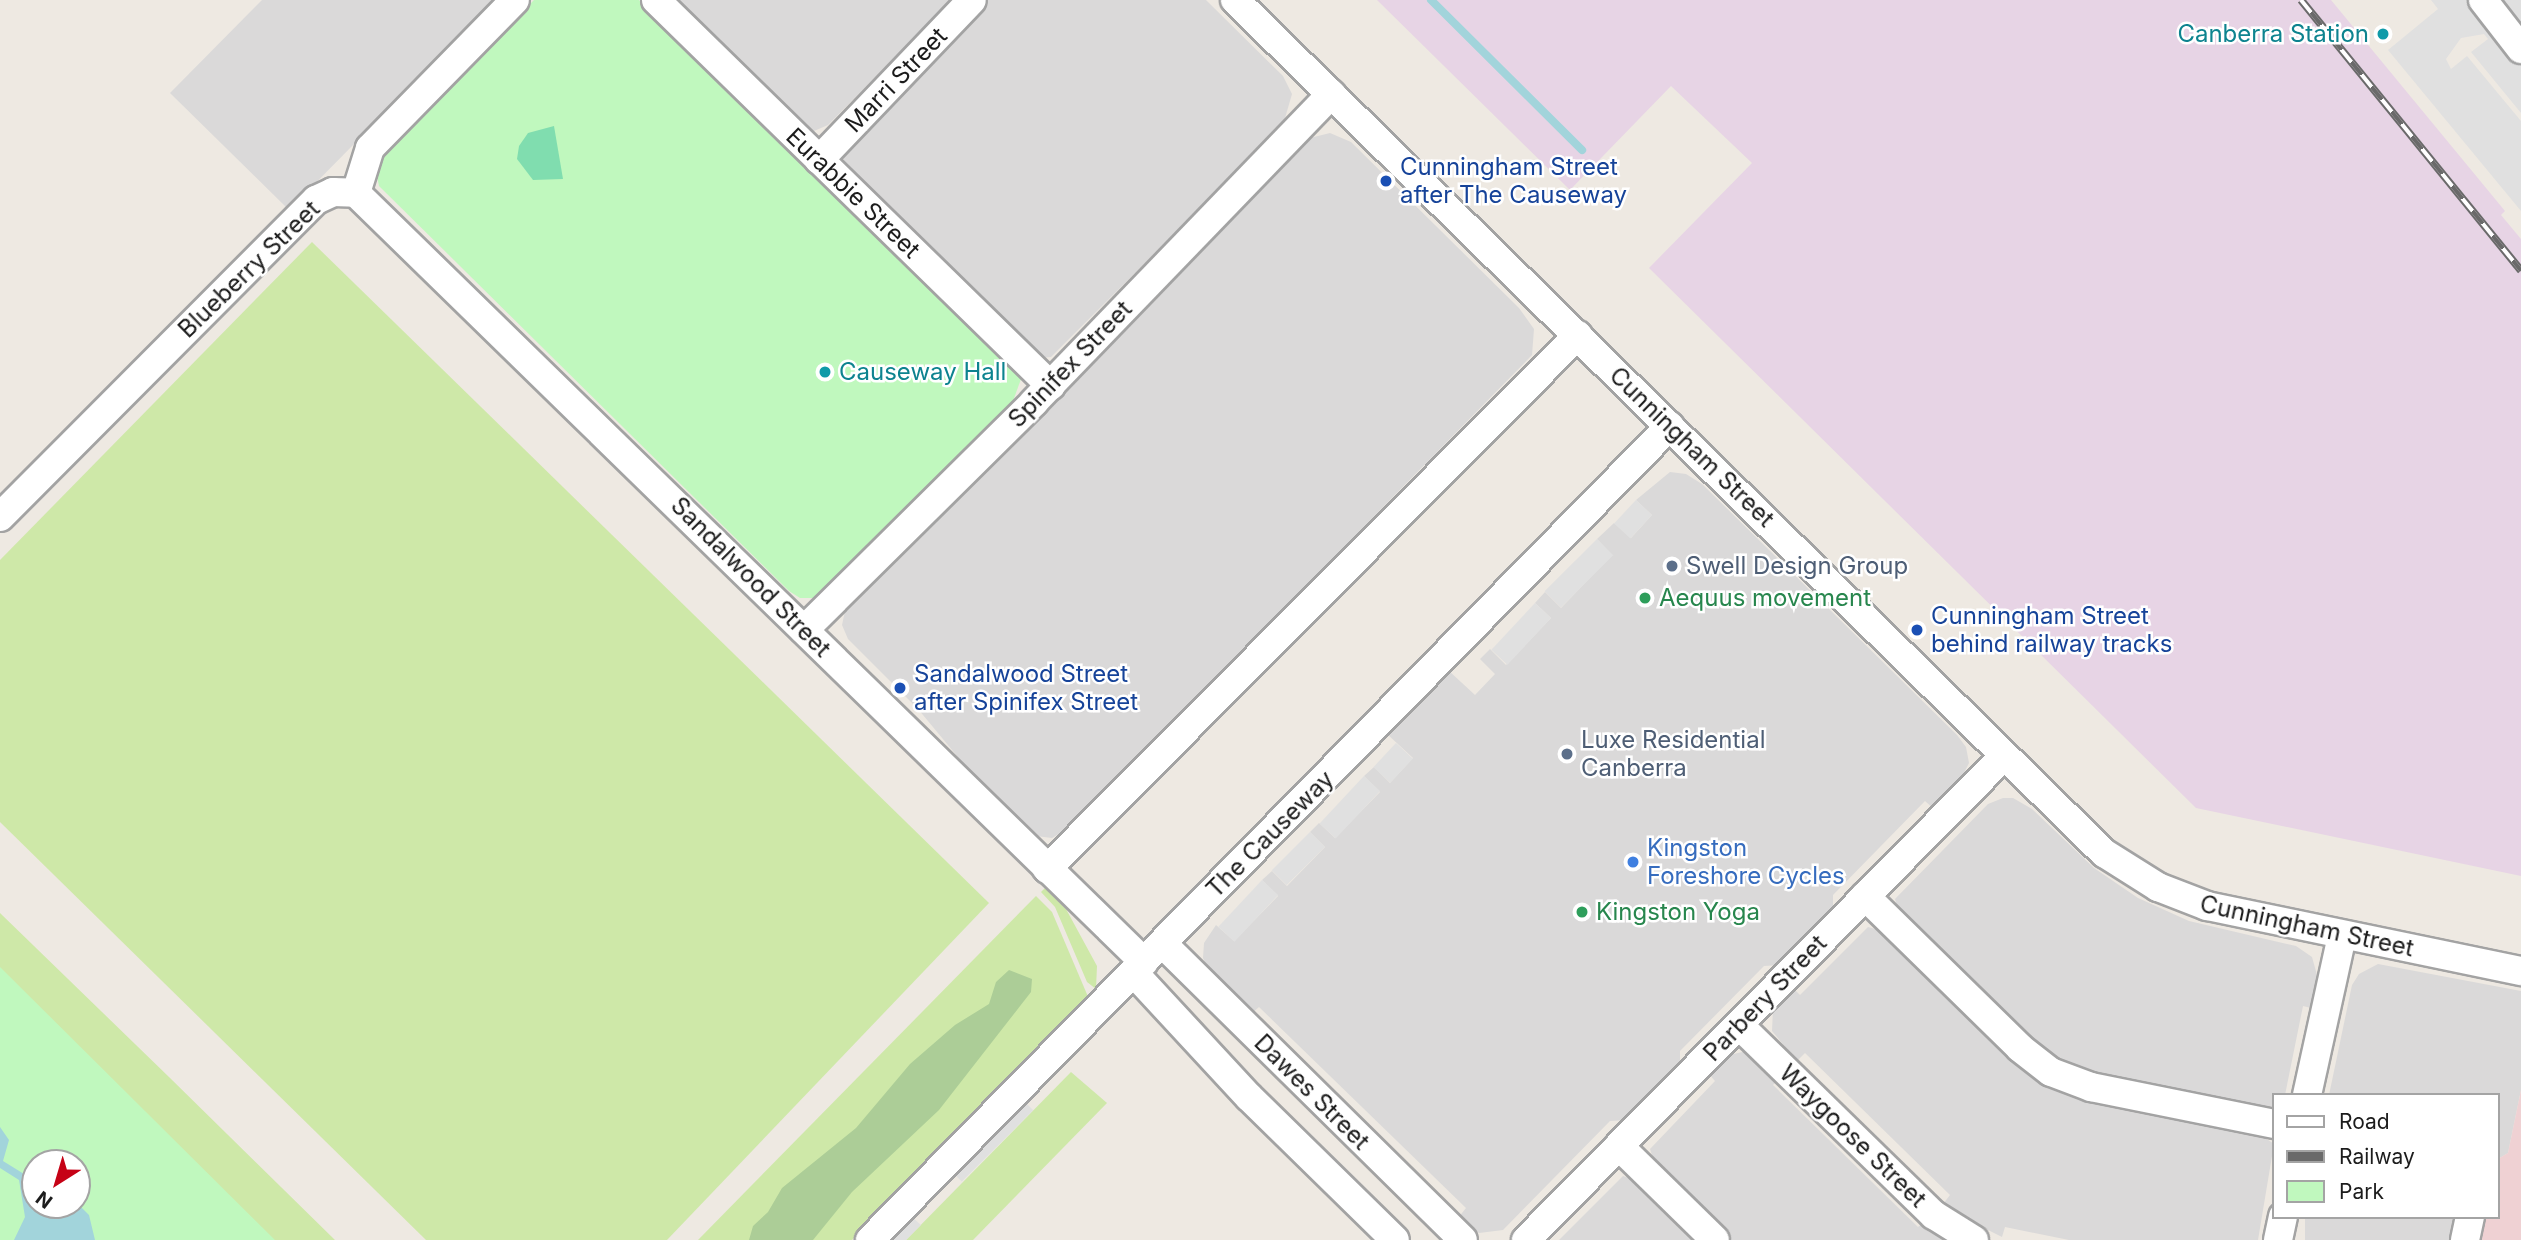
<!DOCTYPE html>
<style>
body{margin:0}
#map{position:relative;width:2521px;height:1240px;overflow:hidden;background:#eee9e2;font-family:Inter,sans-serif}
div>[style]{position:absolute}
.residential>*{inset:0;background:#dad9d9;transform-origin:0 0}
.commercial>*{inset:0;background:#efd1d3}
.industrial>*{inset:0;background:#e7d4e5}
.grass>*{inset:0;background:#cee8a8}
.forest>*{inset:0;background:#accd97}
.park>*{inset:0;background:#c0f8be}
.pitch>*{inset:0;background:#80ddaf}
.parking>*{inset:0;background:#e0e0e0;transform-origin:0 0}
.water>*{inset:0;background:#a2d4db}
.stream>*{height:8px;margin:-4px;padding:0 4px;transform-origin:4px;border-radius:4px;background:#a2d4db}
.roads{filter:drop-shadow(2px 0 #a3a3a3) drop-shadow(-2px 0 #a3a3a3) drop-shadow(0 2px #a3a3a3) drop-shadow(0 -2px #a3a3a3)}
.street>*{height:28px;margin:-14px;padding:0 14px;transform-origin:14px;border-radius:14px;background:#fff}
.rail>*{height:8px;margin-top:-4px;transform-origin:0;background:repeating-linear-gradient(90deg,#fff 0 16px,#6a6a6a 0 32px);box-sizing:border-box;border-block:2px solid #6a6a6a}
.dots>*{width:19px;height:19px;translate:-50% -50%;box-sizing:border-box;border:4px solid #fff;border-radius:50%}
span{translate:-50% -50%;white-space:nowrap;text-align:center;line-height:1.15;-webkit-text-stroke:5px #fff;paint-order:stroke}
.culture-label{font-size:24px;color:#0d838f}
.right{translate:-100% -50%;text-align:right}
.left{translate:0 -50%;text-align:left}
.street-label{font-size:24px;color:#1c1c1c}
.transit-label{font-size:24px;color:#164399}
.service-label{font-size:24px;color:#4e5e75}
.leisure-label{font-size:24px;color:#27864d}
.shop-label{font-size:24px;color:#366cbe}
.legend{position:absolute;left:2272px;top:1093px;width:228px;height:126px;box-sizing:border-box;background:#fff;border:2px solid #a4a4a4;margin:0;padding:9px 12px;list-style:none;font-size:21px;color:#1c1c1c}
.legend li{display:flex;align-items:center;gap:14px;height:35px}
.legend b{width:35px;border:2px solid #a4a4a4}
.north{position:absolute;left:21px;top:1149px;width:70px;height:70px;box-sizing:border-box;background:#fff;border:2px solid #a4a4a4;border-radius:50%;rotate:217deg;font-size:19px;font-weight:700;line-height:28px;text-align:center;color:#1c1c1c}
.north::after{content:'';display:block;margin:auto;width:24px;height:32px;background:#c60216;clip-path:polygon(50% 0,100% 100%,50% 72%,0 100%)}
</style>
<div id="map">
<div class="residential">
<div style="clip-path:polygon(262px 0,496px 0,289px 210px,170px 93px)"></div>
<div style="clip-path:polygon(673px 0,951px 0,828px 125px,814px 131px,806px 129px)"></div>
<div style="clip-path:polygon(988px 0,1206px 0,1283px 76px,1292px 94px,1283px 125px,1051px 357px,1039px 358px,842px 164px,849px 142px)"></div>
<div style="clip-path:polygon(1330px 133px,1351px 142px,1519px 308px,1534px 329px,1532px 355px,1069px 828px,1052px 838px,1036px 836px,972px 774px,918px 709px,848px 639px,842px 625px,845px 611px,1306px 139px)"></div>
<div style="clip-path:polygon(1670px 472px,1686px 474px,1702px 484px,1957px 735px,1966px 747px,1969px 763px,1959px 783px,1934px 809px,1925px 801px,1833px 895px,1833px 911px,1780px 965px,1764px 966px,1680px 1051px,1680px 1066px,1627px 1120px,1610px 1121px,1503px 1230px,1479px 1233px,1458px 1218px,1466px 1208px,1259px 1007px,1251px 1014px,1209px 971px,1203px 958px,1204px 943px,1216px 925px,1234px 941px,1278px 896px,1262px 880px,1272px 871px,1287px 886px,1325px 847px,1310px 832px,1319px 823px,1335px 838px,1380px 792px,1364px 776px,1374px 767px,1390px 783px,1413px 758px,1386px 733px,1448px 670px,1475px 695px,1495px 674px,1480px 659px,1490px 649px,1506px 665px,1551px 618px,1535px 603px,1545px 592px,1561px 608px,1612px 555px,1597px 539px,1614px 523px,1631px 538px,1652px 515px,1636px 500px)"></div>
<div style="clip-path:polygon(2003px 798px,2013px 798px,2032px 809px,2094px 868px,2138px 898px,2189px 921px,2296px 946px,2312px 957px,2317px 975px,2311px 1008px,2303px 1006px,2285px 1095px,2274px 1095px,2274px 1108px,2265px 1111px,2090px 1076px,2046px 1056px,1900px 916px,1895px 899px,1988px 804px)"></div>
<div style="clip-path:polygon(1868px 927px,1886px 932px,2017px 1060px,2258px 1133px,2274px 1144px,2258px 1240px,2069px 1240px,2005px 1227px,2002px 1237px,1952px 1212px,1943px 1204px,1950px 1195px,1805px 1053px,1797px 1061px,1772px 1031px,1773px 1009px,1792px 987px,1800px 995px)"></div>
<div style="clip-path:polygon(2378px 964px,2521px 991px,2521px 1090px,2508px 1153px,2498px 1159px,2498px 1095px,2329px 1095px,2352px 985px,2359px 974px)"></div>
<div style="clip-path:polygon(1747px 1051px,1781px 1076px,1773px 1085px,1918px 1227px,1926px 1220px,1953px 1240px,1730px 1240px,1656px 1167px,1650px 1149px,1715px 1081px,1708px 1073px,1729px 1055px)"></div>
<div style="clip-path:polygon(1623px 1176px,1640px 1182px,1699px 1240px,1559px 1240px)"></div>
<div style="left:2305px;top:1217px;width:154px;height:24px"></div>
</div>
<div class="commercial">
<div style="clip-path:polygon(2521px 1090px,2521px 1240px,2476px 1240px,2481px 1217px,2498px 1217px,2498px 1159px,2508px 1153px)"></div>
</div>
<div class="industrial">
<div style="clip-path:polygon(1377px 0,2331px 0,2505px 211px,2501px 215px,2521px 239px,2521px 876px,2196px 808px,1649px 268px,1752px 163px,1671px 86px,1570px 190px)"></div>
</div>
<div class="grass">
<div style="clip-path:polygon(312px 242px,989px 903px,667px 1240px,426px 1240px,0 822px,0 560px)"></div>
<div style="clip-path:polygon(1045px 888px,1066px 909px,1097px 966px,1096px 989px,1087px 982px,1055px 907px,1041px 892px)"></div>
<div style="clip-path:polygon(1036px 896px,1052px 912px,1089px 999px,852px 1240px,698px 1240px)"></div>
<div style="clip-path:polygon(evenodd,0 913px,169px 1077px,335px 1240px,0 1240px,0 913px,35px 1163px,77px 1163px,77px 1205px,35px 1205px,35px 1163px)"></div>
<div style="clip-path:polygon(1071px 1072px,1107px 1103px,973px 1240px,906px 1240px)"></div>
</div>
<div class="forest">
<div style="clip-path:polygon(1009px 970px,1032px 979px,1031px 992px,939px 1110px,852px 1192px,813px 1240px,749px 1240px,753px 1226px,768px 1212px,782px 1188px,856px 1128px,910px 1064px,955px 1025px,989px 1004px,996px 982px)"></div>
</div>
<div class="park">
<div style="clip-path:polygon(534px 0,639px 0,1021px 379px,1013px 401px,815px 598px,800px 598px,789px 591px,379px 186px,376px 171px,386px 151px)"></div>
<div style="clip-path:polygon(evenodd,0 967px,275px 1240px,0 1240px,0 967px,35px 1163px,77px 1163px,77px 1205px,35px 1205px,35px 1163px)"></div>
</div>
<div class="pitch">
<div style="clip-path:polygon(554px 126px,563px 179px,533px 180px,517px 159px,519px 146px,528px 133px)"></div>
</div>
<div class="parking">
<div style="clip-path:polygon(2431px 0,2521px 0,2521px 113px,2471px 52px,2488px 39px,2484px 34px,2461px 38px,2446px 59px,2451px 69px,2467px 56px,2521px 121px,2521px 211px,2388px 50px,2438px 9px)"></div>
<div style="left:1636px;top:500px;width:22px;height:32px;rotate:43deg"></div>
<div style="left:1597px;top:539px;width:23px;height:74px;rotate:45deg"></div>
<div style="left:1535px;top:603px;width:22px;height:64px;rotate:43deg"></div>
<div style="left:1396px;top:743px;width:23px;height:33px;rotate:43deg"></div>
<div style="left:1364px;top:776px;width:22px;height:65px;rotate:43deg"></div>
<div style="left:1310px;top:832px;width:21px;height:54px;rotate:45deg"></div>
<div style="left:1262px;top:880px;width:22px;height:64px;rotate:43deg"></div>
<div style="left:1024px;top:1101px;width:13px;height:101px;rotate:45deg"></div>
<div style="clip-path:polygon(911px 1216px,921px 1225px,906px 1240px,887px 1240px)"></div>
</div>
<div class="water">
<div style="clip-path:polygon(0 1127px,9px 1140px,3px 1161px,24px 1174px,35px 1165px,35px 1205px,77px 1203px,89px 1215px,95px 1240px,14px 1240px,25px 1217px,19px 1180px,0 1168px)"></div>
</div>
<div class="stream">
<div style="left:1431px;top:0;width:213px;rotate:44.8deg"></div>
</div>
<div class="roads">
<div class="street">
<div style="left:656px;top:0;width:552px;rotate:44.34deg"></div>
<div style="left:1235px;top:0;width:1218px;rotate:44.47deg"></div>
<div style="left:2104px;top:853px;width:64px;rotate:32.2deg"></div>
<div style="left:2158px;top:887px;width:53px;rotate:21.2deg"></div>
<div style="left:2207px;top:906px;width:321px;rotate:11.7deg"></div>
<div style="left:2483px;top:0;width:62px;rotate:52.2deg"></div>
<div style="left:819px;top:160px;width:221px;rotate:-46.3deg"></div>
<div style="left:356px;top:193px;width:47px;rotate:-72.7deg"></div>
<div style="left:370px;top:148px;width:207px;rotate:-45.6deg"></div>
<div style="left:0;top:517px;width:448px;rotate:-45.1deg"></div>
<div style="left:316px;top:200px;width:19px;rotate:-25deg"></div>
<div style="left:333px;top:192px;width:23px;rotate:2deg"></div>
<div style="left:356px;top:193px;width:1101px;rotate:44.3deg"></div>
<div style="left:804px;top:630px;width:324px;rotate:-44.7deg"></div>
<div style="left:1034px;top:402px;width:428px;rotate:-46deg"></div>
<div style="left:1047px;top:869px;width:753px;rotate:-45.16deg"></div>
<div style="left:1865px;top:896px;width:217px;rotate:44.4deg"></div>
<div style="left:2020px;top:1048px;width:39px;rotate:38deg"></div>
<div style="left:2051px;top:1072px;width:43px;rotate:20.6deg"></div>
<div style="left:2091px;top:1087px;width:187px;rotate:11.4deg"></div>
<div style="left:1163px;top:944px;width:421px;rotate:44.6deg"></div>
<div style="left:1134px;top:973px;width:169px;rotate:47.2deg"></div>
<div style="left:1249px;top:1097px;width:204px;rotate:44.4deg"></div>
<div style="left:1739px;top:1025px;width:272px;rotate:44.3deg"></div>
<div style="left:1934px;top:1215px;width:47px;rotate:32deg"></div>
<div style="left:2307px;top:1095px;width:163px;rotate:-77.6deg"></div>
<div style="left:1619px;top:1146px;width:134px;rotate:44.4deg"></div>
<div style="left:870px;top:1240px;width:1141px;rotate:-45.5deg"></div>
<div style="left:1526px;top:1240px;width:680px;rotate:-45.36deg"></div>
<div style="left:2278px;top:1240px;width:24px;rotate:-78deg"></div>
<div style="left:2465px;top:1240px;width:24px;rotate:-78deg"></div>
</div>
</div>
<div class="rail">
<div style="left:2301px;top:0;width:349px;rotate:50.9deg"></div>
</div>
<div class="dots">
<div style="left:2383px;top:34px;background:#0f9aa8"></div>
<div style="left:1386px;top:181px;background:#1a4fb4"></div>
<div style="left:825px;top:372px;background:#0f9aa8"></div>
<div style="left:1672px;top:566px;background:#5c6f8a"></div>
<div style="left:1645px;top:598px;background:#2e9e5b"></div>
<div style="left:1917px;top:630px;background:#1a4fb4"></div>
<div style="left:900px;top:688px;background:#1a4fb4"></div>
<div style="left:1567px;top:754px;background:#5c6f8a"></div>
<div style="left:1633px;top:862px;background:#3f7fe0"></div>
<div style="left:1582px;top:912px;background:#2e9e5b"></div>
</div>
<div class="culture-label">
<span class="right" style="left:2369px;top:34px">Canberra Station</span>
<span class="left" style="left:839px;top:372px">Causeway Hall</span>
</div>
<div class="street-label">
<span style="left:896px;top:80px;rotate:-46deg">Marri Street</span>
<span style="left:853px;top:193px;rotate:44deg">Eurabbie Street</span>
<span style="left:249px;top:269px;rotate:-44deg">Blueberry Street</span>
<span style="left:1070px;top:364px;rotate:-46deg">Spinifex Street</span>
<span style="left:1692px;top:447px;rotate:44deg">Cunningham Street</span>
<span style="left:751px;top:577px;rotate:45deg">Sandalwood Street</span>
<span style="left:1270px;top:834px;rotate:-45deg">The Causeway</span>
<span style="left:2307px;top:926px;rotate:12deg">Cunningham Street</span>
<span style="left:1765px;top:998px;rotate:-46deg">Parbery Street</span>
<span style="left:1312px;top:1092px;rotate:45deg">Dawes Street</span>
<span style="left:1853px;top:1136px;rotate:44deg">Waygoose Street</span>
</div>
<div class="transit-label">
<span class="left" style="left:1400px;top:181px">Cunningham Street<br>after The Causeway</span>
<span class="left" style="left:1931px;top:630px">Cunningham Street<br>behind railway tracks</span>
<span class="left" style="left:914px;top:688px">Sandalwood Street<br>after Spinifex Street</span>
</div>
<div class="service-label">
<span class="left" style="left:1686px;top:566px">Swell Design Group</span>
<span class="left" style="left:1581px;top:754px">Luxe Residential<br>Canberra</span>
</div>
<div class="leisure-label">
<span class="left" style="left:1659px;top:598px">Aequus movement</span>
<span class="left" style="left:1596px;top:912px">Kingston Yoga</span>
</div>
<div class="shop-label">
<span class="left" style="left:1647px;top:862px">Kingston<br>Foreshore Cycles</span>
</div>
<ul class="legend">
<li><b style="height:9px;background:#fff"></b>Road</li>
<li><b style="height:9px;background:#6a6a6a"></b>Railway</li>
<li><b style="height:19px;background:#c0f8be"></b>Park</li>
</ul>
<div class="north">N</div>
</div>
